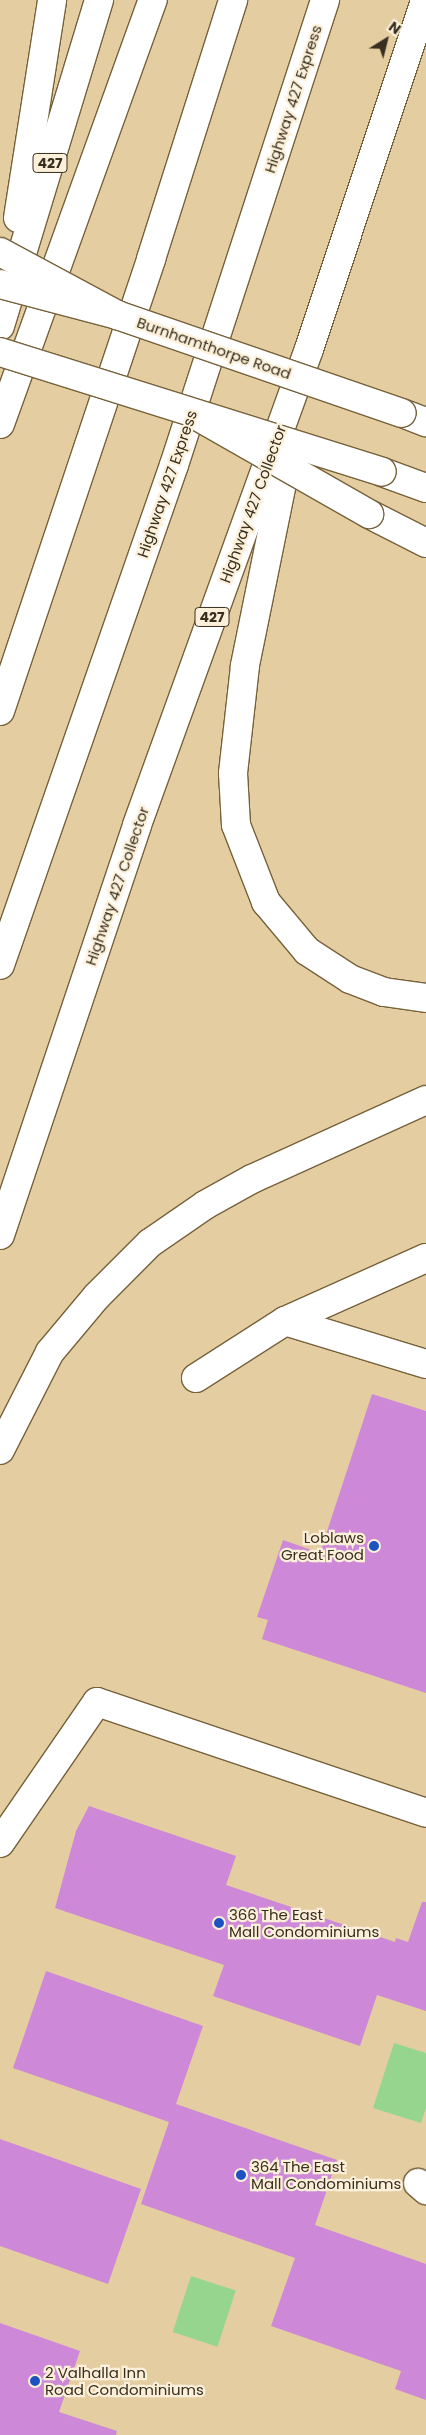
<!DOCTYPE html>
<style>
body{margin:0}
#map{position:relative;width:426px;height:2435px;overflow:hidden;background:#e5cda2;font-family:Poppins,sans-serif}
div>[style]{position:absolute}
.green>*{inset:0;background:#95d58d;transform-origin:0 0}
.building>*{inset:0;background:#cd88d7}
.roads{filter:drop-shadow(1px 0 #76613a) drop-shadow(-1px 0 #76613a) drop-shadow(0 1px #76613a) drop-shadow(0 -1px #76613a)}
.minor>*{height:28px;margin:-14px;padding:0 14px;transform-origin:14px;border-radius:14px;background:#fff}
.major>*{height:28px;margin:-14px;padding:0 14px;transform-origin:14px;border-radius:14px;background:#fff}
.highway>*{height:28px;margin:-14px;padding:0 14px;transform-origin:14px;border-radius:14px;background:#fff}
.bridges{filter:drop-shadow(1px 0 #76613a) drop-shadow(-1px 0 #76613a) drop-shadow(0 1px #76613a) drop-shadow(0 -1px #76613a)}
.major-bridge>*{height:28px;margin:-14px;padding:0 14px;transform-origin:14px;border-radius:14px;background:#fff}
.highway-bridge>*{height:28px;margin:-14px;padding:0 14px;transform-origin:14px;border-radius:14px;background:#fff}
.dots>*{width:14px;height:14px;translate:-50% -50%;box-sizing:border-box;border:2px solid #fcf0da;border-radius:50%}
span{translate:-50% -50%;white-space:nowrap;text-align:center;line-height:1.15;-webkit-text-stroke:4.5px #fcf0da;paint-order:stroke}
.shield-label span{padding:1px 4px;background:#fcf0da;border:1px solid;border-radius:4px;-webkit-text-stroke-width:0}
.shield-label{font-size:14px;color:#382f1e;font-weight:700}
.street-label{font-size:15px;color:#382f1e}
.poi-label{font-size:15px;color:#382f1e}
.right{translate:-100% -50%;text-align:right}
.left{translate:0 -50%;text-align:left}
.north{position:absolute;left:361px;top:15px;width:50px;height:50px;-webkit-text-stroke:4px #fcf0da;paint-order:stroke;rotate:36deg;font-size:14px;font-weight:700;line-height:20px;text-align:center;color:#382f1e}
.north::after{content:'';display:block;margin:auto;width:18px;height:22px;background:#382f1e;clip-path:polygon(50% 0,100% 100%,50% 72%,0 100%)}
</style>
<div id="map">
<div class="green">
<div style="clip-path:polygon(394px 2043px,426px 2053px,426px 2108px,421px 2123px,373px 2108px)"></div>
<div style="left:191px;top:2276px;width:47px;height:59px;rotate:18deg"></div>
</div>
<div class="building">
<div style="clip-path:polygon(372px 1394px,426px 1411px,426px 1693px,262px 1639px,268px 1620px,257px 1617px,283px 1540px,320px 1553px)"></div>
<div style="clip-path:polygon(89px 1806px,236px 1856px,226px 1885px,395px 1942px,396px 1938px,408px 1942px,422px 1902px,426px 1902px,426px 2011px,377px 1995px,360px 2046px,213px 1996px,224px 1965px,55px 1908px,76px 1831px)"></div>
<div style="clip-path:polygon(46px 1971px,203px 2026px,176px 2104px,337px 2160px,315px 2225px,426px 2264px,426px 2400px,395px 2389px,401px 2371px,271px 2326px,295px 2258px,141px 2204px,169px 2122px,13px 2068px)"></div>
<div style="clip-path:polygon(0 2139px,141px 2189px,108px 2284px,0 2246px)"></div>
<div style="clip-path:polygon(0 2323px,80px 2351px,59px 2412px,117px 2431px,116px 2435px,0 2435px)"></div>
</div>
<div class="roads">
<div class="minor">
<div style="left:285px;top:1321px;width:147px;rotate:17deg"></div>
<div style="left:196px;top:1378px;width:106px;rotate:-32.6deg"></div>
<div style="left:285px;top:1321px;width:154px;rotate:-24.1deg"></div>
<div style="left:0;top:1843px;width:171px;rotate:-55.5deg"></div>
<div style="left:97px;top:1702px;width:347px;rotate:18.6deg"></div>
<div style="left:418px;top:2183px;width:11px;rotate:41deg"></div>
</div>
<div class="major">
<div style="left:402px;top:413px;width:26px;rotate:21deg"></div>
<div style="left:382px;top:472px;width:47px;rotate:20deg"></div>
</div>
<div class="highway">
<div style="left:18px;top:218px;width:221px;rotate:-81.1deg"></div>
<div style="left:0;top:326px;width:341px;rotate:-73.1deg"></div>
<div style="left:0;top:424px;width:451px;rotate:-70.2deg"></div>
<div style="left:290px;top:444px;width:227px;rotate:101.5deg"></div>
<div style="left:245px;top:666px;width:108px;rotate:96.4deg"></div>
<div style="left:233px;top:773px;width:52px;rotate:86.7deg"></div>
<div style="left:236px;top:825px;width:83px;rotate:68.7deg"></div>
<div style="left:266px;top:902px;width:64px;rotate:50.1deg"></div>
<div style="left:307px;top:951px;width:51px;rotate:33.1deg"></div>
<div style="left:350px;top:979px;width:36px;rotate:21deg"></div>
<div style="left:384px;top:992px;width:42px;rotate:8.1deg"></div>
<div style="left:369px;top:514px;width:64px;rotate:27deg"></div>
<div style="left:0;top:711px;width:477px;rotate:-71.5deg"></div>
<div style="left:151px;top:259px;width:272px;rotate:-72.4deg"></div>
<div style="left:0;top:965px;width:529px;rotate:-70.81deg"></div>
<div style="left:174px;top:465px;width:489px;rotate:-72deg"></div>
<div style="left:0;top:1235px;width:432px;rotate:-71.5deg"></div>
<div style="left:137px;top:825px;width:506px;rotate:-70.13deg"></div>
<div style="left:309px;top:349px;width:368px;rotate:-71.6deg"></div>
<div style="left:0;top:1450px;width:110px;rotate:-63deg"></div>
<div style="left:50px;top:1352px;width:73px;rotate:-50deg"></div>
<div style="left:97px;top:1296px;width:75px;rotate:-45deg"></div>
<div style="left:150px;top:1243px;width:67px;rotate:-34.6deg"></div>
<div style="left:205px;top:1205px;width:54px;rotate:-29deg"></div>
<div style="left:252px;top:1179px;width:191px;rotate:-24.4deg"></div>
</div>
</div>
<div class="bridges">
<div class="major-bridge">
<div style="left:0;top:284px;width:121px;rotate:14.8deg"></div>
<div style="left:117px;top:315px;width:301px;rotate:19deg"></div>
<div style="left:0;top:352px;width:400px;rotate:17.4deg"></div>
</div>
<div class="highway-bridge">
<div style="left:0;top:252px;width:133px;rotate:28.3deg"></div>
<div style="left:199px;top:417px;width:196px;rotate:29.7deg"></div>
</div>
</div>
<div class="dots">
<div style="left:374px;top:1546px;background:#1c53c0"></div>
<div style="left:219px;top:1923px;background:#1c53c0"></div>
<div style="left:241px;top:2175px;background:#1c53c0"></div>
<div style="left:35px;top:2381px;background:#1c53c0"></div>
</div>
<div class="shield-label">
<span style="left:50px;top:163px">427</span>
<span style="left:212px;top:617px">427</span>
</div>
<div class="street-label">
<span style="left:293px;top:99px;rotate:-72deg">Highway 427 Express</span>
<span style="left:214px;top:348px;rotate:19deg">Burnhamthorpe Road</span>
<span style="left:167px;top:484px;rotate:-71deg">Highway 427 Express</span>
<span style="left:253px;top:504px;rotate:-70deg">Highway 427 Collector</span>
<span style="left:117px;top:886px;rotate:-71deg">Highway 427 Collector</span>
</div>
<div class="poi-label">
<span class="right" style="left:364px;top:1546px">Loblaws<br>Great Food</span>
<span class="left" style="left:229px;top:1923px">366 The East<br>Mall Condominiums</span>
<span class="left" style="left:251px;top:2175px">364 The East<br>Mall Condominiums</span>
<span class="left" style="left:45px;top:2381px">2 Valhalla Inn<br>Road Condominiums</span>
</div>
<div class="north">N</div>
</div>
